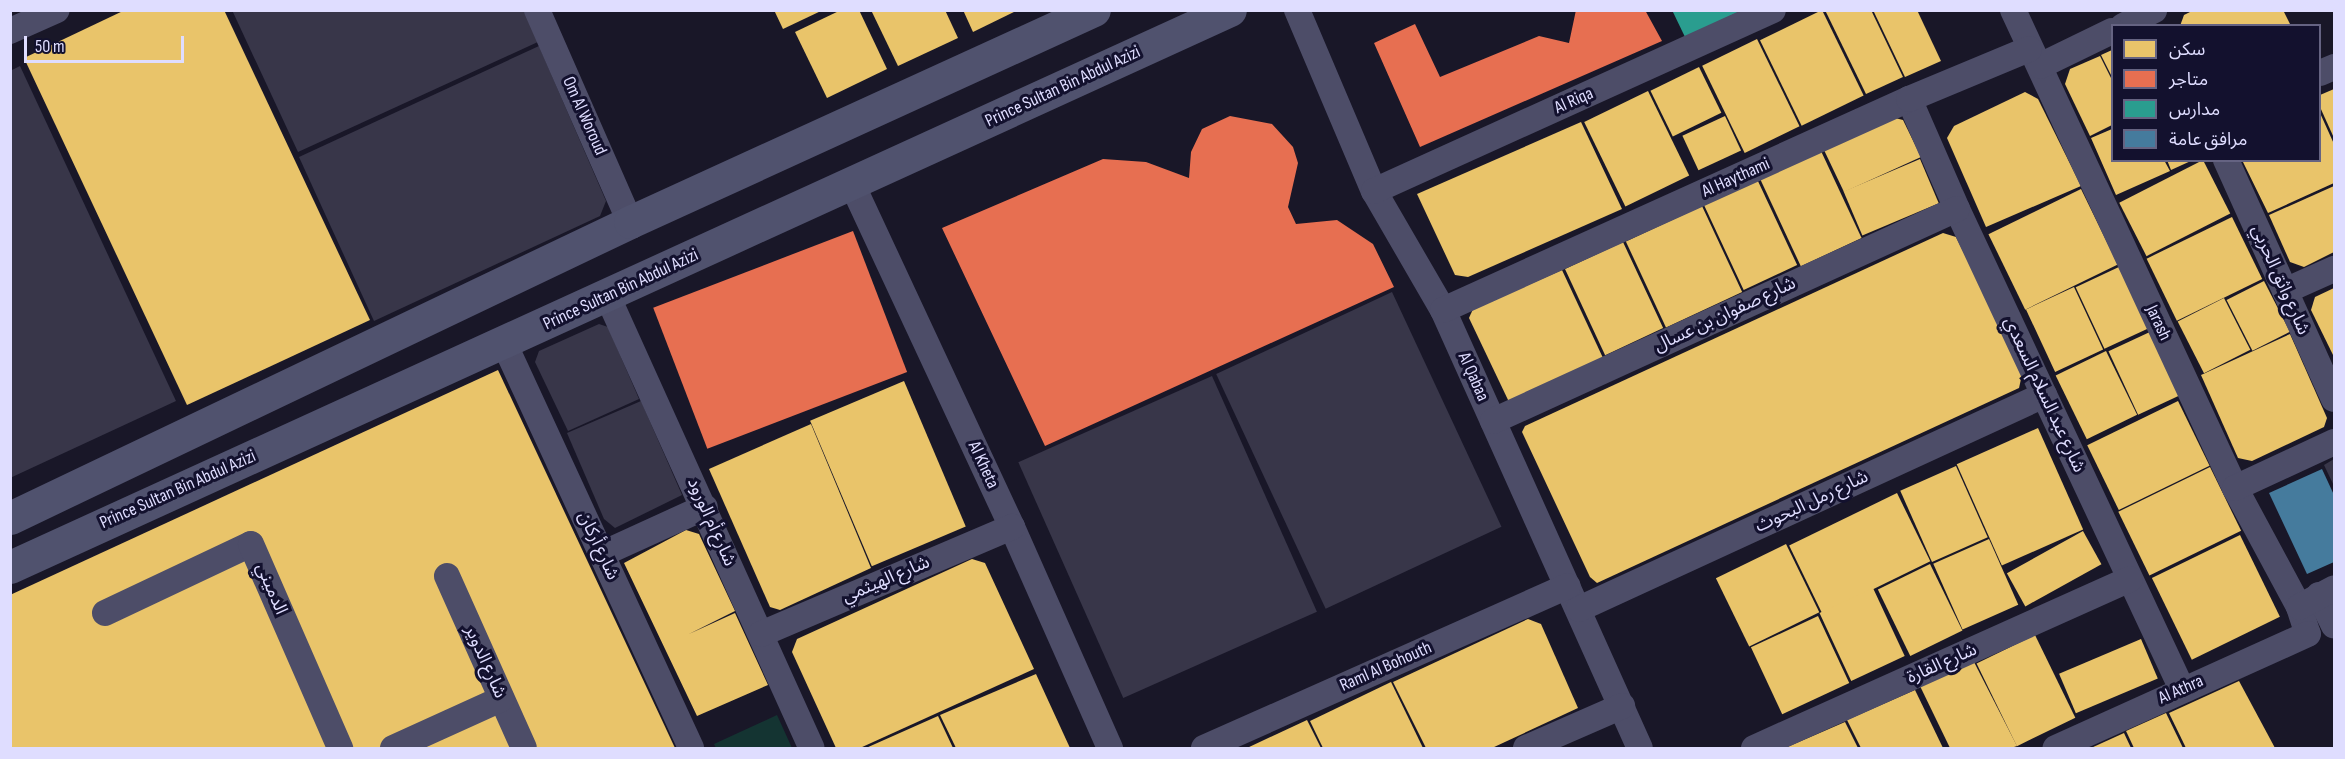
<!DOCTYPE html>
<meta charset="utf-8">
<style>
body{margin:0}
#map{position:relative;width:2345px;height:759px;overflow:hidden;background:#191728;font-family:"Sofia Sans Condensed","Noto Sans Arabic",sans-serif}
div>[style]{position:absolute}
.green>*{inset:0;background:#143432}
.homes>*{inset:0;background:#e9c46a;transform-origin:0 0}
.shops>*{inset:0;background:#e76f51;transform-origin:0 0}
.schools>*{inset:0;background:#2a9d8f}
.public>*{inset:0;background:#457b9d}
.building>*{inset:0;background:#383649;transform-origin:0 0}
.street>*{height:26px;margin:-13px;padding:0 13px;transform-origin:13px;border-radius:13px;background:#4d4d68}
.secondary>*{height:33px;margin:-16.5px;padding:0 16.5px;transform-origin:16.5px;border-radius:16.5px;background:#50526e}
span{translate:-50% -50%;white-space:nowrap;text-align:center;line-height:1.15;-webkit-text-stroke:6px #13112e;paint-order:stroke}
.street-label{font-size:18px;color:#dfddff}
.frame{position:absolute;inset:0;border:12px solid #dfddff;pointer-events:none}
.legend{position:absolute;left:2111px;top:24px;width:210px;height:138px;box-sizing:border-box;background:#13112e;border:2px solid #656382;margin:0;padding:8px 10px;list-style:none;font-size:18px;color:#dfddff}
.legend li{display:flex;align-items:center;gap:12px;height:30px}
.legend b{width:30px;border:2px solid #656382}
.scale{position:absolute;left:24px;top:36px;width:160px;height:27px;box-sizing:border-box;border:3px solid #dfddff;border-top:0;padding-left:8px;font-size:18px;line-height:21px;white-space:nowrap;color:#dfddff;-webkit-text-stroke:4px #13112e;paint-order:stroke}
</style>
<div id="map">
<div class="green">
<div style="clip-path:polygon(777px 715px,792px 748px,716px 748px,714px 744px)"></div>
</div>
<div class="homes">
<div style="clip-path:polygon(125px 10px,224px 10px,370px 320px,187px 405px,24px 58px)"></div>
<div style="clip-path:polygon(774px 10px,823px 10px,783px 29px)"></div>
<div style="clip-path:polygon(841px 10px,859px 10px,887px 69px,827px 98px,795px 32px)"></div>
<div style="clip-path:polygon(871px 10px,945px 10px,958px 38px,898px 66px)"></div>
<div style="clip-path:polygon(963px 10px,1018px 10px,973px 32px)"></div>
<div style="left:1822px;top:10px;width:95px;height:69px;rotate:64deg"></div>
<div style="clip-path:polygon(1825px 10px,1871px 10px,1903px 77px,1866px 94px)"></div>
<div style="clip-path:polygon(1873px 10px,1917px 10px,1941px 61px,1905px 77px)"></div>
<div style="clip-path:polygon(2194px 10px,2283px 10px,2291px 26px,2180px 26px,2184px 15px)"></div>
<div style="left:1757px;top:39px;width:97px;height:61px;rotate:64deg"></div>
<div style="clip-path:polygon(2112px 50px,2112px 77px,2101px 55px)"></div>
<div style="clip-path:polygon(2100px 56px,2112px 80px,2112px 125px,2090px 136px,2065px 84px,2070px 69px)"></div>
<div style="left:1699px;top:67px;width:51px;height:54px;rotate:64deg"></div>
<div style="clip-path:polygon(2334px 89px,2334px 138px,2320px 107px,2320px 95px)"></div>
<div style="left:1648px;top:91px;width:94px;height:71px;rotate:64deg"></div>
<div style="clip-path:polygon(2025px 92px,2038px 99px,2081px 186px,1986px 227px,1947px 138px,1954px 126px)"></div>
<div style="clip-path:polygon(2320px 113px,2334px 144px,2334px 183px,2268px 213px,2242px 160px,2320px 160px)"></div>
<div style="left:1725px;top:116px;width:38px;height:47px;rotate:65deg"></div>
<div style="clip-path:polygon(1895px 118px,1903px 120px,1921px 157px,1844px 192px,1824px 150px)"></div>
<div style="clip-path:polygon(1581px 122px,1622px 209px,1468px 277px,1455px 275px,1417px 194px)"></div>
<div style="clip-path:polygon(2112px 129px,2112px 160px,2164px 160px,2170px 171px,2116px 195px,2091px 138px)"></div>
<div style="left:1821px;top:151px;width:96px;height:67px;rotate:65deg"></div>
<div style="left:1920px;top:159px;width:48px;height:83px;rotate:67deg"></div>
<div style="clip-path:polygon(2167px 160px,2193px 160px,2171px 170px)"></div>
<div style="left:2203px;top:160px;width:60px;height:94px;rotate:63deg"></div>
<div style="left:1757px;top:179px;width:95px;height:59px;rotate:65deg"></div>
<div style="clip-path:polygon(2334px 186px,2334px 252px,2304px 267px,2290px 262px,2269px 215px)"></div>
<div style="left:2081px;top:189px;width:84px;height:103px;rotate:64deg"></div>
<div style="left:1702px;top:206px;width:95px;height:84px;rotate:65deg"></div>
<div style="left:2232px;top:217px;width:69px;height:95px;rotate:64deg"></div>
<div style="clip-path:polygon(1943px 233px,1956px 237px,2023px 370px,2019px 388px,1597px 583px,1590px 577px,1522px 432px,1525px 426px)"></div>
<div style="left:1623px;top:242px;width:95px;height:64px;rotate:65deg"></div>
<div style="left:2121px;top:266px;width:68px;height:50px;rotate:65deg"></div>
<div style="clip-path:polygon(1562px 270px,1603px 358px,1509px 402px,1469px 318px,1473px 309px)"></div>
<div style="left:2264px;top:281px;width:57px;height:42px;rotate:63deg"></div>
<div style="left:2074px;top:287px;width:69px;height:53px;rotate:65deg"></div>
<div style="clip-path:polygon(2334px 288px,2334px 357px,2311px 310px,2315px 297px)"></div>
<div style="left:2224px;top:298px;width:58px;height:52px;rotate:63deg"></div>
<div style="left:2152px;top:331px;width:70px;height:48px;rotate:65deg"></div>
<div style="clip-path:polygon(2290px 334px,2327px 418px,2324px 427px,2252px 461px,2238px 458px,2201px 375px)"></div>
<div style="left:2106px;top:351px;width:71px;height:56px;rotate:64deg"></div>
<div style="clip-path:polygon(498px 370px,675px 748px,10px 748px,10px 595px)"></div>
<div style="left:904px;top:381px;width:158px;height:102px;rotate:67deg"></div>
<div style="left:2178px;top:401px;width:72px;height:101px;rotate:64deg"></div>
<div style="clip-path:polygon(811px 424px,871px 568px,780px 610px,770px 607px,709px 469px)"></div>
<div style="left:2038px;top:428px;width:111px;height:89px;rotate:66deg"></div>
<div style="left:1956px;top:466px;width:78px;height:61px;rotate:66deg"></div>
<div style="left:2210px;top:467px;width:71px;height:102px;rotate:64deg"></div>
<div style="left:1897px;top:493px;width:76px;height:120px;rotate:64deg"></div>
<div style="clip-path:polygon(686px 530px,699px 534px,735px 611px,689px 634px,735px 613px,768px 685px,697px 716px,624px 563px)"></div>
<div style="left:2083px;top:531px;width:38px;height:87px;rotate:61deg"></div>
<div style="left:2240px;top:535px;width:91px;height:98px;rotate:64deg"></div>
<div style="left:1989px;top:539px;width:72px;height:61px;rotate:66deg"></div>
<div style="left:1786px;top:544px;width:76px;height:78px;rotate:64deg"></div>
<div style="clip-path:polygon(972px 559px,985px 563px,1034px 669px,860px 748px,836px 748px,792px 652px,797px 639px)"></div>
<div style="left:1930px;top:564px;width:74px;height:58px;rotate:64deg"></div>
<div style="left:1873px;top:588px;width:75px;height:59px;rotate:65deg"></div>
<div style="left:1818px;top:616px;width:74px;height:74px;rotate:65deg"></div>
<div style="clip-path:polygon(1528px 619px,1541px 624px,1578px 708px,1492px 748px,1426px 748px,1393px 682px)"></div>
<div style="left:2035px;top:635px;width:92px;height:65px;rotate:64deg"></div>
<div style="left:2141px;top:639px;width:43px;height:89px;rotate:67deg"></div>
<div style="clip-path:polygon(1974px 662px,2017px 746px,2011px 748px,1950px 748px,1920px 686px)"></div>
<div style="clip-path:polygon(1036px 674px,1070px 748px,956px 748px,940px 715px)"></div>
<div style="clip-path:polygon(2239px 681px,2275px 748px,2186px 748px,2169px 713px)"></div>
<div style="clip-path:polygon(1391px 682px,1423px 748px,1323px 748px,1310px 721px)"></div>
<div style="clip-path:polygon(1915px 690px,1943px 748px,1861px 748px,1847px 720px)"></div>
<div style="clip-path:polygon(2166px 713px,2183px 748px,2134px 748px,2126px 731px)"></div>
<div style="clip-path:polygon(938px 716px,953px 748px,866px 748px)"></div>
<div style="clip-path:polygon(1307px 720px,1321px 748px,1247px 748px)"></div>
<div style="clip-path:polygon(1845px 722px,1858px 748px,1785px 748px)"></div>
<div style="clip-path:polygon(2124px 733px,2131px 748px,2091px 748px)"></div>
</div>
<div class="shops">
<div style="clip-path:polygon(1576px 10px,1645px 10px,1662px 41px,1420px 147px,1374px 43px,1415px 24px,1440px 77px,1539px 36px,1569px 43px)"></div>
<div style="clip-path:polygon(1230px 116px,1272px 124px,1293px 147px,1298px 163px,1288px 207px,1296px 224px,1337px 220px,1373px 244px,1394px 287px,1045px 446px,942px 228px,1103px 159px,1146px 162px,1189px 178px,1191px 152px,1202px 129px)"></div>
<div style="left:853px;top:231px;width:151px;height:214px;rotate:69deg"></div>
</div>
<div class="schools">
<div style="clip-path:polygon(1672px 10px,1743px 10px,1685px 37px)"></div>
</div>
<div class="public">
<div style="clip-path:polygon(2322px 469px,2334px 495px,2334px 562px,2307px 574px,2269px 493px)"></div>
</div>
<div class="building">
<div style="clip-path:polygon(232px 10px,526px 10px,540px 41px,298px 152px)"></div>
<div style="clip-path:polygon(539px 46px,606px 201px,600px 216px,374px 321px,299px 157px)"></div>
<div style="clip-path:polygon(20px 66px,176px 401px,10px 478px,10px 71px)"></div>
<div style="left:1392px;top:292px;width:259px;height:194px;rotate:65deg"></div>
<div style="clip-path:polygon(599px 324px,608px 327px,639px 399px,568px 431px,535px 362px,539px 351px)"></div>
<div style="left:1212px;top:376px;width:258px;height:212px;rotate:66deg"></div>
<div style="clip-path:polygon(641px 401px,682px 495px,615px 528px,604px 519px,567px 433px)"></div>
<div style="clip-path:polygon(2334px 459px,2334px 486px,2324px 465px)"></div>
</div>
<div class="street">
<div style="left:537px;top:10px;width:232px;rotate:66.3deg"></div>
<div style="left:1297px;top:10px;width:197px;rotate:67deg"></div>
<div style="left:1374px;top:191px;width:138px;rotate:59.9deg"></div>
<div style="left:1443px;top:310px;width:480px;rotate:65.8deg"></div>
<div style="left:2013px;top:10px;width:527px;rotate:65.09deg"></div>
<div style="left:2235px;top:488px;width:135px;rotate:61.7deg"></div>
<div style="left:2299px;top:607px;width:28px;rotate:72deg"></div>
<div style="left:2308px;top:634px;width:277px;rotate:155.7deg"></div>
<div style="left:2123px;top:26px;width:35px;rotate:-27deg"></div>
<div style="left:10px;top:31px;width:51px;rotate:-24.1deg"></div>
<div style="left:2040px;top:66px;width:80px;rotate:-25.9deg"></div>
<div style="left:2320px;top:73px;width:15px;rotate:-23deg"></div>
<div style="left:1909px;top:99px;width:120px;rotate:66.4deg"></div>
<div style="left:1957px;top:209px;width:530px;rotate:64.89deg"></div>
<div style="left:2226px;top:160px;width:262px;rotate:65.7deg"></div>
<div style="left:852px;top:184px;width:378px;rotate:65deg"></div>
<div style="left:1012px;top:527px;width:242px;rotate:66.1deg"></div>
<div style="left:1374px;top:191px;width:438px;rotate:-24.4deg"></div>
<div style="left:2285px;top:291px;width:54px;rotate:-24.2deg"></div>
<div style="left:607px;top:295px;width:497px;rotate:65.7deg"></div>
<div style="left:1443px;top:310px;width:512px;rotate:-24.36deg"></div>
<div style="left:1909px;top:99px;width:130px;rotate:-22.6deg"></div>
<div style="left:504px;top:343px;width:446px;rotate:65.2deg"></div>
<div style="left:1493px;top:421px;width:510px;rotate:-24.56deg"></div>
<div style="left:2235px;top:488px;width:109px;rotate:-24.9deg"></div>
<div style="left:602px;top:554px;width:113px;rotate:-24.5deg"></div>
<div style="left:447px;top:576px;width:188px;rotate:65.9deg"></div>
<div style="left:2319px;top:595px;width:34px;rotate:64deg"></div>
<div style="left:2299px;top:607px;width:40px;rotate:-28deg"></div>
<div style="left:1579px;top:609px;width:512px;rotate:-24.71deg"></div>
<div style="left:105px;top:613px;width:161px;rotate:-25.3deg"></div>
<div style="left:251px;top:544px;width:223px;rotate:66.4deg"></div>
<div style="left:761px;top:634px;width:273px;rotate:-23.1deg"></div>
<div style="left:393px;top:748px;width:119px;rotate:-24.4deg"></div>
<div style="left:1204px;top:748px;width:398px;rotate:-24deg"></div>
<div style="left:1526px;top:748px;width:105px;rotate:-23.6deg"></div>
<div style="left:1754px;top:748px;width:412px;rotate:-24.2deg"></div>
</div>
<div class="secondary">
<div style="left:10px;top:518px;width:687px;rotate:-25.52deg"></div>
<div style="left:630px;top:222px;width:510px;rotate:-24.56deg"></div>
<div style="left:10px;top:567px;width:1341px;rotate:-24.54deg"></div>
</div>
<div class="street-label">
<span style="left:1063px;top:87px;rotate:-25deg">Prince Sultan Bin Abdul Azizi</span>
<span style="left:1574px;top:101px;rotate:-24deg">Al Riqa</span>
<span style="left:584px;top:116px;rotate:66deg">Om Al Woroud</span>
<span style="left:1736px;top:178px;rotate:-24deg">Al Haythami</span>
<span style="left:2280px;top:280px;rotate:66deg">شارع واثق الحربي</span>
<span style="left:621px;top:290px;rotate:-25deg">Prince Sultan Bin Abdul Azizi</span>
<span style="left:1725px;top:315px;rotate:-25deg">شارع صفوان بن عسال</span>
<span style="left:2158px;top:323px;rotate:65deg">Jarash</span>
<span style="left:1473px;top:377px;rotate:66deg">Al Qabaa</span>
<span style="left:2044px;top:395px;rotate:65deg">شارع عبد السلام السعدي</span>
<span style="left:983px;top:465px;rotate:65deg">Al Kheta</span>
<span style="left:178px;top:490px;rotate:-24deg">Prince Sultan Bin Abdul Azizi</span>
<span style="left:1812px;top:502px;rotate:-25deg">شارع رمل البحوث</span>
<span style="left:711px;top:522px;rotate:66deg">شارع أم الورود</span>
<span style="left:598px;top:546px;rotate:65deg">شارع أركان</span>
<span style="left:886px;top:580px;rotate:-23deg">شارع الهيثمي</span>
<span style="left:271px;top:589px;rotate:67deg">الدميني</span>
<span style="left:485px;top:662px;rotate:66deg">شارع الدوير</span>
<span style="left:1942px;top:664px;rotate:-24deg">شارع القارة</span>
<span style="left:1386px;top:667px;rotate:-24deg">Raml Al Bohouth</span>
<span style="left:2181px;top:690px;rotate:-24deg">Al Athra</span>
</div>
<div class="frame"></div>
<ul class="legend">
<li><b style="height:16px;background:#e9c46a"></b>سكن</li>
<li><b style="height:16px;background:#e76f51"></b>متاجر</li>
<li><b style="height:16px;background:#2a9d8f"></b>مدارس</li>
<li><b style="height:16px;background:#457b9d"></b>مرافق عامة</li>
</ul>
<div class="scale">50 m</div>
</div>
